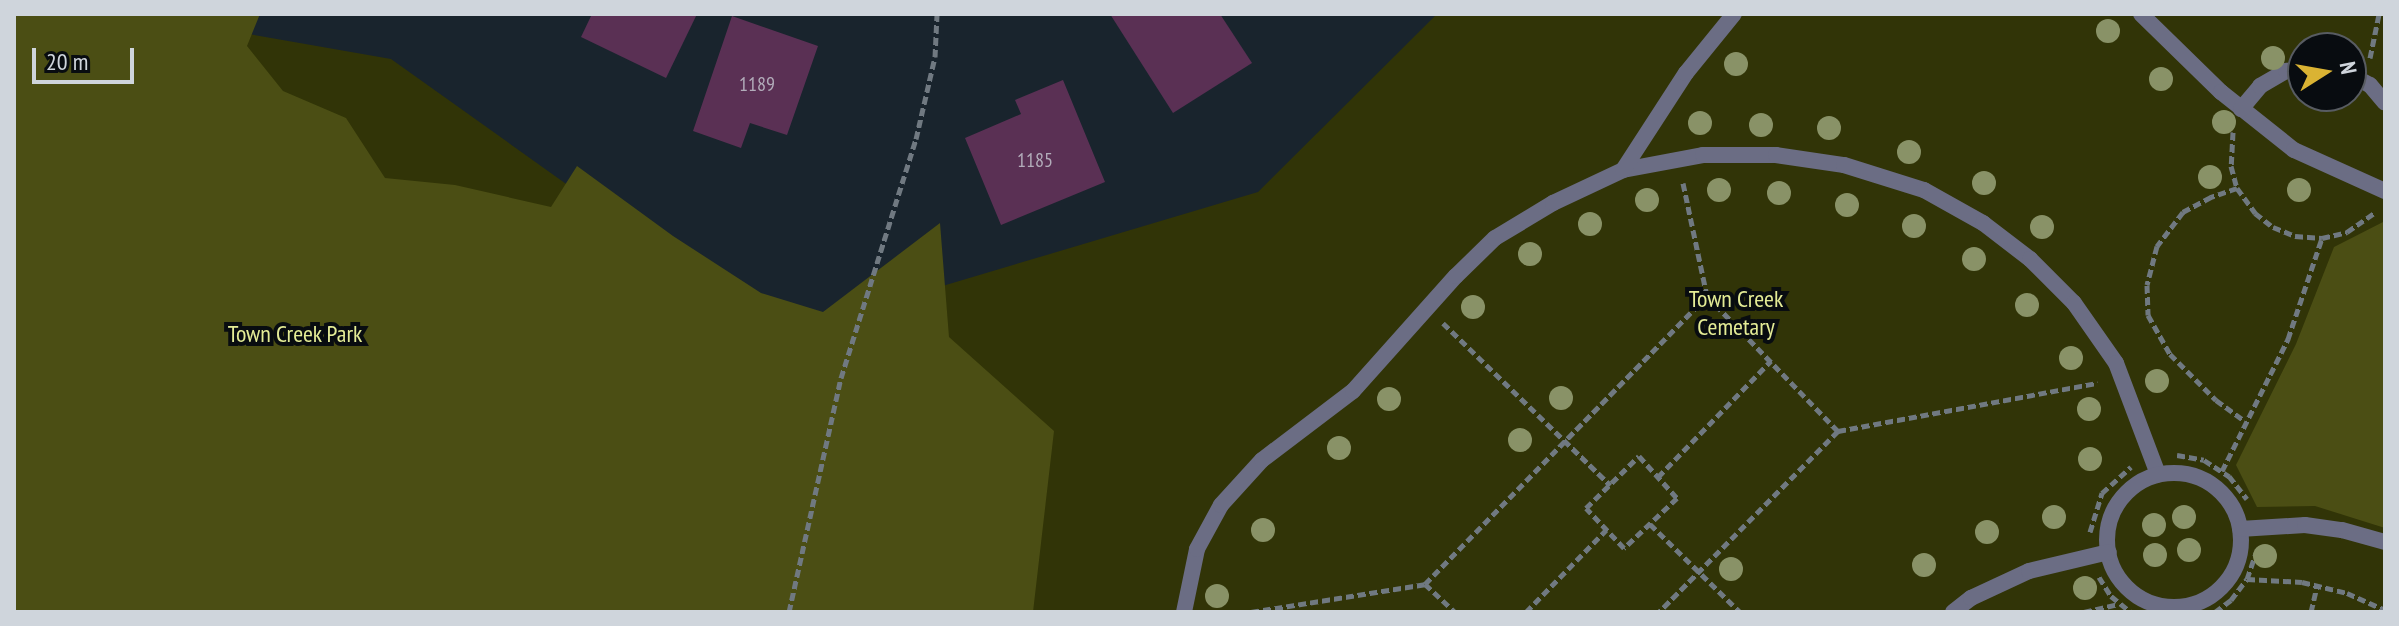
<!DOCTYPE html>
<style>
body{margin:0}
#map{position:relative;width:2399px;height:626px;overflow:hidden;background:#19242d;font-family:"PT Sans Narrow",sans-serif}
div>[style]{position:absolute}
.green>*{inset:0;background:#313407}
.forest>*{inset:0;background:#4b4e14}
.building>*{inset:0;background:#5a3054}
.path>*{height:5px;margin-top:-2.5px;transform-origin:0;background:repeating-linear-gradient(90deg,#707981 0 8px,transparent 0 12px)}
.lane>*{height:16px;margin:-8px;padding:0 8px;transform-origin:8px;border-radius:8px;background:#6b6d84}
.lane>.ring{margin:-8px;padding:0;box-sizing:content-box;background:none;border:16px solid #6b6d84;border-radius:50%}
.trees>*{width:24px;height:24px;margin:-12px;border-radius:50%;background:#899267}
span{translate:-50% -50%;white-space:nowrap;text-align:center;line-height:1.15;-webkit-text-stroke:8px #080c10;paint-order:stroke}
.number-label{font-size:20px;color:#b2acba}
.number-label span{-webkit-text-stroke-width:0}
.park-label{font-size:24px;color:#e4ec96}
.frame{position:absolute;inset:0;border:16px solid #cfd5dc;pointer-events:none}
.north{position:absolute;left:2287px;top:32px;width:80px;height:80px;box-sizing:border-box;background:#080c10;border:2px solid #585c62;border-radius:50%;rotate:79deg;font-size:22px;font-weight:700;line-height:32px;text-align:center;color:#cfd5dc}
.north::after{content:'';display:block;margin:auto;width:28px;height:36px;background:#dab333;clip-path:polygon(50% 0,100% 100%,50% 72%,0 100%)}
.scale{position:absolute;left:32px;top:48px;width:102px;height:36px;box-sizing:border-box;border:4px solid #cfd5dc;border-top:0;padding-left:10px;font-size:24px;line-height:28px;white-space:nowrap;color:#cfd5dc;-webkit-text-stroke:6px #080c10;paint-order:stroke}
</style>
<div id="map">
<div class="green">
<div style="clip-path:polygon(evenodd,14px 14px,135px 14px,391px 59px,778px 335px,1258px 192px,1437px 14px,2385px 14px,2385px 612px,44px 612px,14px 14px,2303px 48px,2351px 48px,2351px 96px,2303px 96px,2303px 48px)"></div>
</div>
<div class="forest">
<div style="clip-path:polygon(14px 14px,260px 14px,247px 46px,283px 91px,346px 118px,385px 178px,455px 185px,551px 207px,577px 166px,673px 236px,761px 293px,823px 312px,940px 223px,949px 337px,1054px 431px,1033px 612px,14px 612px)"></div>
<div style="clip-path:polygon(2385px 221px,2385px 528px,2315px 506px,2257px 507px,2236px 465px,2296px 344px,2334px 247px)"></div>
</div>
<div class="building">
<div style="clip-path:polygon(592px 14px,697px 14px,666px 78px,581px 37px)"></div>
<div style="clip-path:polygon(1110px 14px,1220px 14px,1252px 63px,1173px 113px)"></div>
<div style="clip-path:polygon(732px 16px,818px 46px,787px 135px,750px 123px,741px 148px,693px 131px)"></div>
<div style="clip-path:polygon(1063px 80px,1105px 182px,1001px 225px,965px 138px,1021px 114px,1015px 100px)"></div>
</div>
<div class="path">
<div style="left:2370px;top:58px;width:45px;rotate:-78.4deg"></div>
<div style="left:2233px;top:132px;width:34px;rotate:93deg"></div>
<div style="left:2231px;top:166px;width:23px;rotate:75deg"></div>
<div style="left:2237px;top:188px;width:31px;rotate:54deg"></div>
<div style="left:2255px;top:213px;width:23px;rotate:38deg"></div>
<div style="left:2273px;top:227px;width:24px;rotate:22deg"></div>
<div style="left:2295px;top:236px;width:27px;rotate:4deg"></div>
<div style="left:2322px;top:238px;width:26px;rotate:-13deg"></div>
<div style="left:2347px;top:232px;width:35px;rotate:-35deg"></div>
<div style="left:1683px;top:183px;width:116px;rotate:78deg"></div>
<div style="left:2237px;top:188px;width:28px;rotate:161deg"></div>
<div style="left:2211px;top:197px;width:32px;rotate:152deg"></div>
<div style="left:2183px;top:212px;width:43px;rotate:127.4deg"></div>
<div style="left:2157px;top:246px;width:40px;rotate:104.4deg"></div>
<div style="left:2147px;top:285px;width:30px;rotate:88deg"></div>
<div style="left:2148px;top:315px;width:45px;rotate:60.6deg"></div>
<div style="left:2170px;top:354px;width:65px;rotate:45deg"></div>
<div style="left:2216px;top:400px;width:36px;rotate:36deg"></div>
<div style="left:1443px;top:323px;width:233px;rotate:44.1deg"></div>
<div style="left:1838px;top:431px;width:264px;rotate:-10.5deg"></div>
<div style="left:2177px;top:455px;width:27px;rotate:10deg"></div>
<div style="left:2204px;top:460px;width:30px;rotate:33deg"></div>
<div style="left:2229px;top:476px;width:29px;rotate:52deg"></div>
<div style="left:1639px;top:456px;width:57px;rotate:47.9deg"></div>
<div style="left:1677px;top:498px;width:73px;rotate:136.7deg"></div>
<div style="left:1624px;top:548px;width:55px;rotate:-133.5deg"></div>
<div style="left:1586px;top:508px;width:74px;rotate:-44.5deg"></div>
<div style="left:2222px;top:471px;width:148px;rotate:-63.4deg"></div>
<div style="left:2288px;top:339px;width:107px;rotate:-71.4deg"></div>
<div style="left:1658px;top:477px;width:162px;rotate:-45.8deg"></div>
<div style="left:1650px;top:524px;width:126px;rotate:44.4deg"></div>
<div style="left:2090px;top:532px;width:41px;rotate:-72.9deg"></div>
<div style="left:2102px;top:493px;width:39px;rotate:-42deg"></div>
<div style="left:2099px;top:577px;width:22px;rotate:58deg"></div>
<div style="left:2111px;top:596px;width:26px;rotate:39deg"></div>
<div style="left:2247px;top:579px;width:55px;rotate:3.1deg"></div>
<div style="left:2302px;top:582px;width:46px;rotate:13.7deg"></div>
<div style="left:2347px;top:593px;width:42px;rotate:24.1deg"></div>
<div style="left:1425px;top:584px;width:403px;rotate:-45.6deg"></div>
<div style="left:1707px;top:296px;width:188px;rotate:45.9deg"></div>
<div style="left:1838px;top:431px;width:255px;rotate:134.7deg"></div>
<div style="left:789px;top:612px;width:240px;rotate:-77.5deg"></div>
<div style="left:841px;top:378px;width:250px;rotate:-72.6deg"></div>
<div style="left:916px;top:139px;width:84px;rotate:-77deg"></div>
<div style="left:935px;top:57px;width:43px;rotate:-87.3deg"></div>
<div style="left:1251px;top:612px;width:176px;rotate:-9.1deg"></div>
<div style="left:1425px;top:584px;width:41px;rotate:43deg"></div>
<div style="left:1526px;top:612px;width:115px;rotate:-45.7deg"></div>
<div style="left:2084px;top:612px;width:36px;rotate:-13deg"></div>
<div style="left:2215px;top:612px;width:20px;rotate:-37deg"></div>
<div style="left:2231px;top:600px;width:26px;rotate:-53deg"></div>
<div style="left:2247px;top:579px;width:28px;rotate:-71deg"></div>
<div style="left:2311px;top:612px;width:27px;rotate:-77deg"></div>
</div>
<div class="lane">
<div style="left:2141px;top:14px;width:112px;rotate:44.3deg"></div>
<div style="left:2221px;top:92px;width:93px;rotate:38.5deg"></div>
<div style="left:2294px;top:150px;width:100px;rotate:24.3deg"></div>
<div style="left:2351px;top:75px;width:21px;rotate:28deg"></div>
<div style="left:2370px;top:85px;width:23px;rotate:50deg"></div>
<div style="left:2241px;top:109px;width:30px;rotate:-50deg"></div>
<div style="left:2260px;top:86px;width:30px;rotate:-30deg"></div>
<div style="left:2286px;top:71px;width:17px;rotate:-10deg"></div>
<div style="left:1623px;top:170px;width:81px;rotate:-10.6deg"></div>
<div style="left:1703px;top:155px;width:73px"></div>
<div style="left:1776px;top:155px;width:69px;rotate:8.4deg"></div>
<div style="left:1844px;top:165px;width:84px;rotate:17.4deg"></div>
<div style="left:1924px;top:190px;width:68px;rotate:29.2deg"></div>
<div style="left:1983px;top:223px;width:59px;rotate:37.5deg"></div>
<div style="left:2030px;top:259px;width:62px;rotate:45deg"></div>
<div style="left:2074px;top:303px;width:73px;rotate:55deg"></div>
<div style="left:2116px;top:363px;width:119px;rotate:69.3deg"></div>
<div class="ring" style="left:2107px;top:473px;width:118px;height:118px"></div>
<div style="left:2240px;top:529px;width:65px;rotate:-3.5deg"></div>
<div style="left:2305px;top:525px;width:37px;rotate:8deg"></div>
<div style="left:2342px;top:530px;width:45px;rotate:15.6deg"></div>
<div style="left:1184px;top:612px;width:64px;rotate:-78.3deg"></div>
<div style="left:1197px;top:549px;width:50px;rotate:-61.4deg"></div>
<div style="left:1221px;top:505px;width:61px;rotate:-47.7deg"></div>
<div style="left:1262px;top:460px;width:114px;rotate:-37.2deg"></div>
<div style="left:1353px;top:391px;width:154px;rotate:-48.2deg"></div>
<div style="left:1456px;top:276px;width:54px;rotate:-44.3deg"></div>
<div style="left:1495px;top:238px;width:68px;rotate:-31.1deg"></div>
<div style="left:1553px;top:203px;width:77px;rotate:-25.2deg"></div>
<div style="left:1623px;top:170px;width:116px;rotate:-57deg"></div>
<div style="left:1686px;top:73px;width:76px;rotate:-50.9deg"></div>
<div style="left:1953px;top:612px;width:23px;rotate:-38deg"></div>
<div style="left:1971px;top:598px;width:64px;rotate:-25deg"></div>
<div style="left:2029px;top:571px;width:82px;rotate:-13.4deg"></div>
</div>
<div class="trees">
<div style="left:2108px;top:31px"></div>
<div style="left:2273px;top:58px"></div>
<div style="left:1736px;top:64px"></div>
<div style="left:2161px;top:79px"></div>
<div style="left:2224px;top:122px"></div>
<div style="left:1700px;top:123px"></div>
<div style="left:1761px;top:125px"></div>
<div style="left:1829px;top:128px"></div>
<div style="left:1909px;top:152px"></div>
<div style="left:2210px;top:177px"></div>
<div style="left:1984px;top:183px"></div>
<div style="left:1719px;top:190px"></div>
<div style="left:2299px;top:190px"></div>
<div style="left:1779px;top:193px"></div>
<div style="left:1647px;top:200px"></div>
<div style="left:1847px;top:205px"></div>
<div style="left:1590px;top:224px"></div>
<div style="left:1914px;top:226px"></div>
<div style="left:2042px;top:227px"></div>
<div style="left:1530px;top:254px"></div>
<div style="left:1974px;top:259px"></div>
<div style="left:2027px;top:305px"></div>
<div style="left:1473px;top:307px"></div>
<div style="left:2071px;top:358px"></div>
<div style="left:2157px;top:381px"></div>
<div style="left:1561px;top:398px"></div>
<div style="left:1389px;top:399px"></div>
<div style="left:2089px;top:409px"></div>
<div style="left:1520px;top:440px"></div>
<div style="left:1339px;top:448px"></div>
<div style="left:2090px;top:459px"></div>
<div style="left:2054px;top:517px"></div>
<div style="left:2184px;top:517px"></div>
<div style="left:2154px;top:525px"></div>
<div style="left:1263px;top:530px"></div>
<div style="left:1987px;top:532px"></div>
<div style="left:2189px;top:550px"></div>
<div style="left:2155px;top:555px"></div>
<div style="left:2265px;top:556px"></div>
<div style="left:1924px;top:565px"></div>
<div style="left:1731px;top:569px"></div>
<div style="left:2085px;top:588px"></div>
<div style="left:1217px;top:596px"></div>
</div>
<div class="number-label">
<span style="left:757px;top:84px">1189</span>
<span style="left:1035px;top:160px">1185</span>
</div>
<div class="park-label">
<span style="left:1736px;top:313px">Town Creek<br>Cemetary</span>
<span style="left:295px;top:334px">Town Creek Park</span>
</div>
<div class="frame"></div>
<div class="north">N</div>
<div class="scale">20 m</div>
</div>
